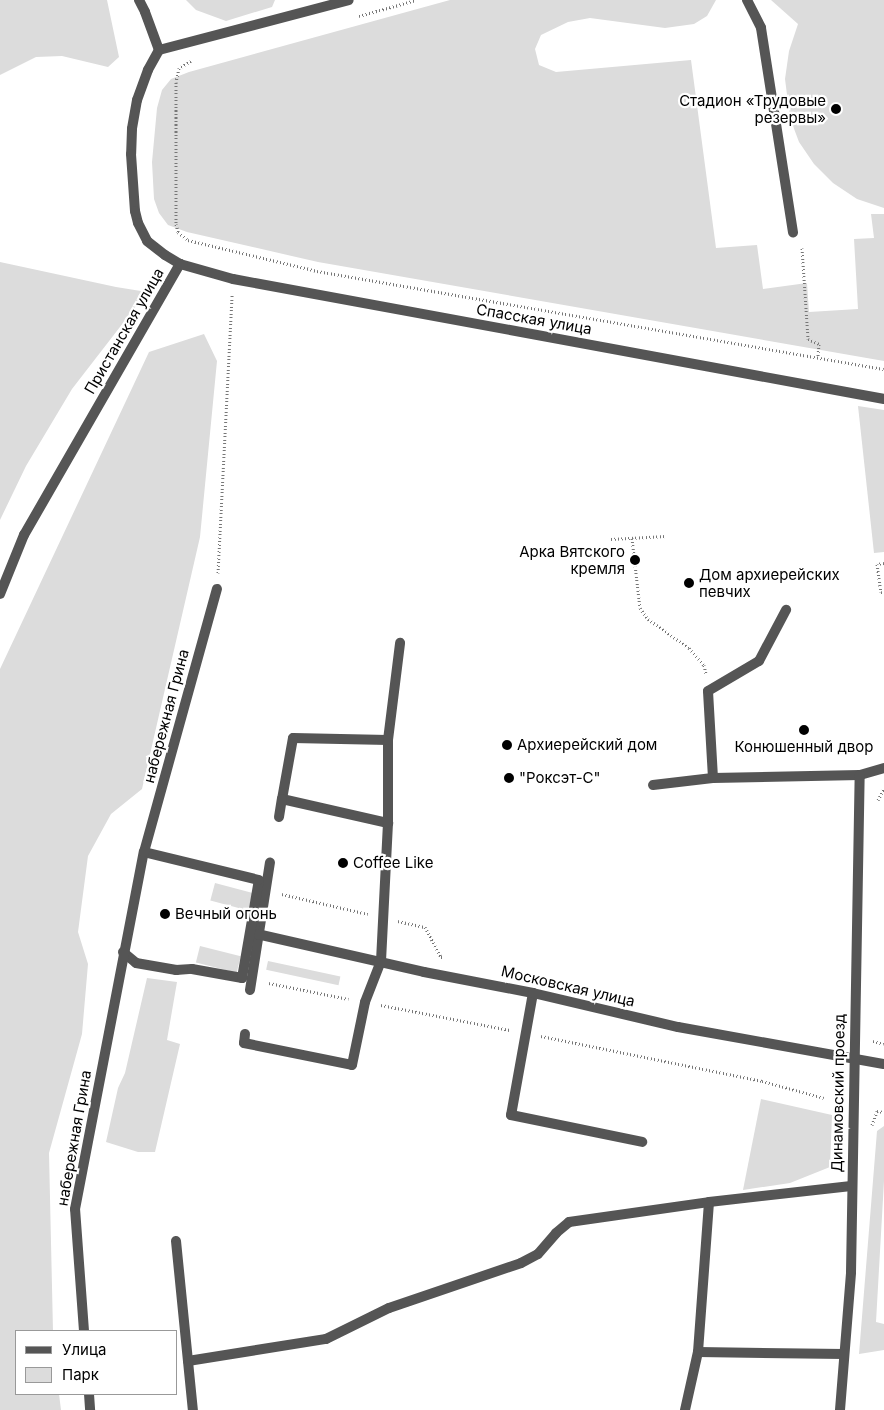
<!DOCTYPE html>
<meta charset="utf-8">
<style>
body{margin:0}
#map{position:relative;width:884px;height:1410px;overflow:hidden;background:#fff;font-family:Inter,sans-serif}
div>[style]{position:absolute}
.green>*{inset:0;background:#dcdcdc;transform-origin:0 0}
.path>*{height:3px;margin-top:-1.5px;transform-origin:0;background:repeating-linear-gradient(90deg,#777 0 1px,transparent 0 3.5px)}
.lane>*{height:10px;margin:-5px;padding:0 5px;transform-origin:5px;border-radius:5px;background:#555}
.street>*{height:10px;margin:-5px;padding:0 5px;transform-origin:5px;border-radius:5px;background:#555}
.dots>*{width:14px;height:14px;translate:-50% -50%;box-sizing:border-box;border:2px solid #fff;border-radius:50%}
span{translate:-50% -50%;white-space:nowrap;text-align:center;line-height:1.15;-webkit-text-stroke:4.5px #fff;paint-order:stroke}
.poi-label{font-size:15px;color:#000}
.right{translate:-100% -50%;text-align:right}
.left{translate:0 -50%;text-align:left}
.street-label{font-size:15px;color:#000}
.legend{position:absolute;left:15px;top:1330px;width:162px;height:65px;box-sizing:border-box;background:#fff;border:1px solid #999;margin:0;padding:6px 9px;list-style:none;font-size:15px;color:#000}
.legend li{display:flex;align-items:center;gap:10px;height:25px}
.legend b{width:25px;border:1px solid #999}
</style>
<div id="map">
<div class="green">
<div style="clip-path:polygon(0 0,107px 0,119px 57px,108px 67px,62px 56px,36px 57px,0 75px)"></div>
<div style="clip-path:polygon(186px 0,275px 0,272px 7px,226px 21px,196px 10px)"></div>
<div style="clip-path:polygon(450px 0,716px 0,707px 16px,694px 24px,665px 28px,590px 18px,568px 22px,541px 35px,535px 49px,539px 65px,556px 72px,691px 60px,716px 248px,757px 245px,763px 289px,807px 283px,809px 312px,858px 309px,854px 239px,874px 238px,871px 214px,884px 214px,884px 361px,318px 262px,187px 232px,168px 225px,159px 213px,154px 199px,152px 162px,157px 108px,162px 90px,171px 79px,189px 72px)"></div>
<div style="clip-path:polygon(771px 0,884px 0,884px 208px,857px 199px,833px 183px,814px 164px,799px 142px,790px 118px,785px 79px,789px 51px,798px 24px)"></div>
<div style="clip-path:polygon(0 262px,116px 287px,147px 292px,72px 389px,26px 466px,0 520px)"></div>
<div style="clip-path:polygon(204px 334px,217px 361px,200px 537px,142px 789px,111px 814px,88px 856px,78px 932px,88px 964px,82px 1034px,49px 1153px,53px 1331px,16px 1331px,16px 1394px,59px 1394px,61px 1410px,0 1410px,0 669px,149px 352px)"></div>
<div style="clip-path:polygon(858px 406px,884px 410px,884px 552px,874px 553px)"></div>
<div style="left:215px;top:883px;width:39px;height:18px;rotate:15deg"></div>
<div style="left:200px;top:946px;width:42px;height:17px;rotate:14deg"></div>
<div style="left:268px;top:961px;width:74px;height:9px;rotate:12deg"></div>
<div style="clip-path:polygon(147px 978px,177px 982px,167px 1040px,180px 1044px,155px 1152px,138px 1152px,106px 1142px,118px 1088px,125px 1073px)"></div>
<div style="clip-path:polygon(761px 1099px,832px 1115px,830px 1167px,790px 1183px,743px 1190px)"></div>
<div style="clip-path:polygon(884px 1126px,884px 1181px,876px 1322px,884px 1324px,884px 1350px,859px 1354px,877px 1131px)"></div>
</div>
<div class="path">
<div style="left:359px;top:16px;width:59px;rotate:-15.7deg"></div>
<div style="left:191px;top:61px;width:14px;rotate:150deg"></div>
<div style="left:179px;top:68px;width:14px;rotate:102deg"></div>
<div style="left:176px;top:82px;width:142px;rotate:90deg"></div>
<div style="left:176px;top:224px;width:8px;rotate:76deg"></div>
<div style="left:178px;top:232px;width:13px;rotate:39deg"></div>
<div style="left:188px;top:240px;width:133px;rotate:13.5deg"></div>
<div style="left:317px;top:271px;width:575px;rotate:9.81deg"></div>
<div style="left:802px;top:248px;width:91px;rotate:86.2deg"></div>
<div style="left:808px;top:339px;width:12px;rotate:24deg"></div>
<div style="left:819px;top:344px;width:12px;rotate:95deg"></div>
<div style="left:632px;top:538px;width:70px;rotate:83.5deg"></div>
<div style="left:640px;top:608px;width:14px;rotate:54deg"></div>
<div style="left:648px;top:619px;width:50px;rotate:35.3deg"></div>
<div style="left:689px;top:648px;width:23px;rotate:49deg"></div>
<div style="left:704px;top:665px;width:9px;rotate:77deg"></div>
<div style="left:611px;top:539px;width:55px;rotate:-3.1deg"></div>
<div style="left:884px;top:563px;width:7px;rotate:172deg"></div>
<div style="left:877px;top:564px;width:28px;rotate:82deg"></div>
<div style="left:881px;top:592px;width:3px;rotate:18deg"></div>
<div style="left:218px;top:573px;width:278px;rotate:-87.1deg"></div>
<div style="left:878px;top:800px;width:13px;rotate:-63deg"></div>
<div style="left:282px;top:894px;width:88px;rotate:13.1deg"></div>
<div style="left:398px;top:921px;width:28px;rotate:13deg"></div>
<div style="left:425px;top:927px;width:34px;rotate:62deg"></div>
<div style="left:441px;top:957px;width:2px"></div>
<div style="left:269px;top:983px;width:81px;rotate:11.4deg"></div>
<div style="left:381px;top:1005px;width:131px;rotate:11deg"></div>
<div style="left:541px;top:1036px;width:226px;rotate:11.5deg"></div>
<div style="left:762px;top:1081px;width:64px;rotate:15.3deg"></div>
<div style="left:873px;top:1041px;width:11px;rotate:15deg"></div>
<div style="left:872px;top:1125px;width:15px;rotate:-70deg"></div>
<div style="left:877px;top:1111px;width:7px;rotate:8deg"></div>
</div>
<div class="lane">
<div style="left:747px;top:0;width:31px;rotate:63deg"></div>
<div style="left:761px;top:28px;width:207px;rotate:81.1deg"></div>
<div style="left:0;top:594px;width:64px;rotate:-67.9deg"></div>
<div style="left:24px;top:535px;width:313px;rotate:-60.1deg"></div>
<div style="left:388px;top:740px;width:95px;rotate:-178.8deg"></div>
<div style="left:293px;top:738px;width:62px;rotate:100.2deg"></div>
<div style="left:282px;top:799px;width:109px;rotate:12.8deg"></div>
<div style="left:713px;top:778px;width:87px;rotate:-93.3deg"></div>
<div style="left:708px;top:691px;width:59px;rotate:-30.5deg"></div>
<div style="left:759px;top:661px;width:58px;rotate:-62.1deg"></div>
<div style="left:653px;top:785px;width:60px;rotate:-6.7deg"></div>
<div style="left:713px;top:778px;width:147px;rotate:-1.2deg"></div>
<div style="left:860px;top:775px;width:25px;rotate:-16deg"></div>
<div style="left:279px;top:817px;width:18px;rotate:-81deg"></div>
<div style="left:250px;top:990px;width:129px;rotate:-81.1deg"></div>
<div style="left:533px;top:993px;width:124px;rotate:100.2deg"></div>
<div style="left:511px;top:1115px;width:134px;rotate:11.6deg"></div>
<div style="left:245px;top:1034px;width:9px;rotate:96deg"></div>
<div style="left:244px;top:1043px;width:110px;rotate:11.5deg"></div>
<div style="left:352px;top:1065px;width:64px;rotate:-78.3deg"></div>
<div style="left:365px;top:1002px;width:44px;rotate:-68.7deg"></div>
<div style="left:381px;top:961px;width:138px;rotate:-87.1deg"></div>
<div style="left:388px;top:823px;width:83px;rotate:-90deg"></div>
<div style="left:388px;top:740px;width:98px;rotate:-82.9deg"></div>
<div style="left:176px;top:1241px;width:170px;rotate:84.3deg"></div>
<div style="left:698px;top:1352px;width:150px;rotate:-85.8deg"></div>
<div style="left:709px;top:1202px;width:143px;rotate:-6.4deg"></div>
<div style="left:188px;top:1361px;width:140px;rotate:-9.1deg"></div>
<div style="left:326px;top:1339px;width:70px;rotate:-26.2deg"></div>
<div style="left:389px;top:1308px;width:139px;rotate:-18.8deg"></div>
<div style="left:521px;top:1263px;width:19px;rotate:-28deg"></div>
<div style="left:538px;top:1254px;width:28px;rotate:-49deg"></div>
<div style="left:556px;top:1233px;width:17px;rotate:-40deg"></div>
<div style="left:569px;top:1222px;width:141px;rotate:-8.1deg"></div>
<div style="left:685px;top:1410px;width:59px;rotate:-77.4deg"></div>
<div style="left:698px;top:1352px;width:146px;rotate:0.8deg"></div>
</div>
<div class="street">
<div style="left:139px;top:0;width:13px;rotate:63deg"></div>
<div style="left:145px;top:12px;width:40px;rotate:69.8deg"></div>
<div style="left:159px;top:50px;width:23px;rotate:119deg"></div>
<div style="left:148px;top:70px;width:32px;rotate:110deg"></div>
<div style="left:137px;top:100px;width:29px;rotate:100deg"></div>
<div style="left:132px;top:129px;width:25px;rotate:92deg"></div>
<div style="left:131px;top:154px;width:57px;rotate:86deg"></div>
<div style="left:135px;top:211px;width:12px;rotate:76deg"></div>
<div style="left:138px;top:223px;width:20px;rotate:63deg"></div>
<div style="left:147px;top:241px;width:23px;rotate:38deg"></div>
<div style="left:165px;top:255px;width:17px;rotate:31deg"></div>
<div style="left:180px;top:264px;width:55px;rotate:15.8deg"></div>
<div style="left:233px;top:279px;width:662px;rotate:10.44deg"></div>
<div style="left:159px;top:50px;width:196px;rotate:-14.7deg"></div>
<div style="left:253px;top:923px;width:12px;rotate:70deg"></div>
<div style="left:257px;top:934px;width:171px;rotate:12.8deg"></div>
<div style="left:424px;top:972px;width:111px;rotate:10.9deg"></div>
<div style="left:533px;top:993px;width:149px;rotate:13.2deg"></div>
<div style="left:678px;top:1027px;width:209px;rotate:10.2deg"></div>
<div style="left:123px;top:952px;width:17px;rotate:40deg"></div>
<div style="left:136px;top:963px;width:41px;rotate:9.9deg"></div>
<div style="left:176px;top:970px;width:16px;rotate:-4deg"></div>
<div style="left:192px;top:969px;width:51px;rotate:10.2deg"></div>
<div style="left:242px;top:978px;width:99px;rotate:-80.2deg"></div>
<div style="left:259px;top:880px;width:118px;rotate:-166.3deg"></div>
<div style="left:84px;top:1331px;width:122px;rotate:-94.2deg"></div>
<div style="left:75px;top:1209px;width:364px;rotate:-79.1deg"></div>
<div style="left:144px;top:852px;width:273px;rotate:-74.5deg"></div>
<div style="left:89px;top:1394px;width:16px;rotate:86deg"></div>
<div style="left:840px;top:1410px;width:138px;rotate:-85.4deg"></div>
<div style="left:851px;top:1272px;width:497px;rotate:-89deg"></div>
</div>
<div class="dots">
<div style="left:836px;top:109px;background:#000"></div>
<div style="left:635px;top:560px;background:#000"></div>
<div style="left:689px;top:583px;background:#000"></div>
<div style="left:804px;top:730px;background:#000"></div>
<div style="left:507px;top:745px;background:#000"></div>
<div style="left:509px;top:778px;background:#000"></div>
<div style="left:343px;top:863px;background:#000"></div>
<div style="left:165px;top:914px;background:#000"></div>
</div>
<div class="poi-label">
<span class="right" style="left:826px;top:109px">Стадион «Трудовые<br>резервы»</span>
<span class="right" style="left:625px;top:560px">Арка Вятского<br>кремля</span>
<span class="left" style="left:699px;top:583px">Дом архиерейских<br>певчих</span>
<span class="left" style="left:517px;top:745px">Архиерейский дом</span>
<span style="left:804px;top:747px">Конюшенный двор</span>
<span class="left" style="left:519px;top:778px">"Роксэт-С"</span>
<span class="left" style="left:353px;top:863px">Coffee Like</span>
<span class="left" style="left:175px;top:914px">Вечный огонь</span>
</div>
<div class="street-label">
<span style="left:534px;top:319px;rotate:10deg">Спасская улица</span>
<span style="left:124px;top:331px;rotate:-60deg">Пристанская улица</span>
<span style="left:166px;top:716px;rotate:-75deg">набережная Грина</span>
<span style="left:568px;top:986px;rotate:13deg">Московская улица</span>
<span style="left:838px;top:1093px;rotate:-89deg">Динамовский проезд</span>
<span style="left:74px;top:1138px;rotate:-80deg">набережная Грина</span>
</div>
<ul class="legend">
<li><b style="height:6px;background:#555"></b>Улица</li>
<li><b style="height:14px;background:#dcdcdc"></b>Парк</li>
</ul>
</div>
